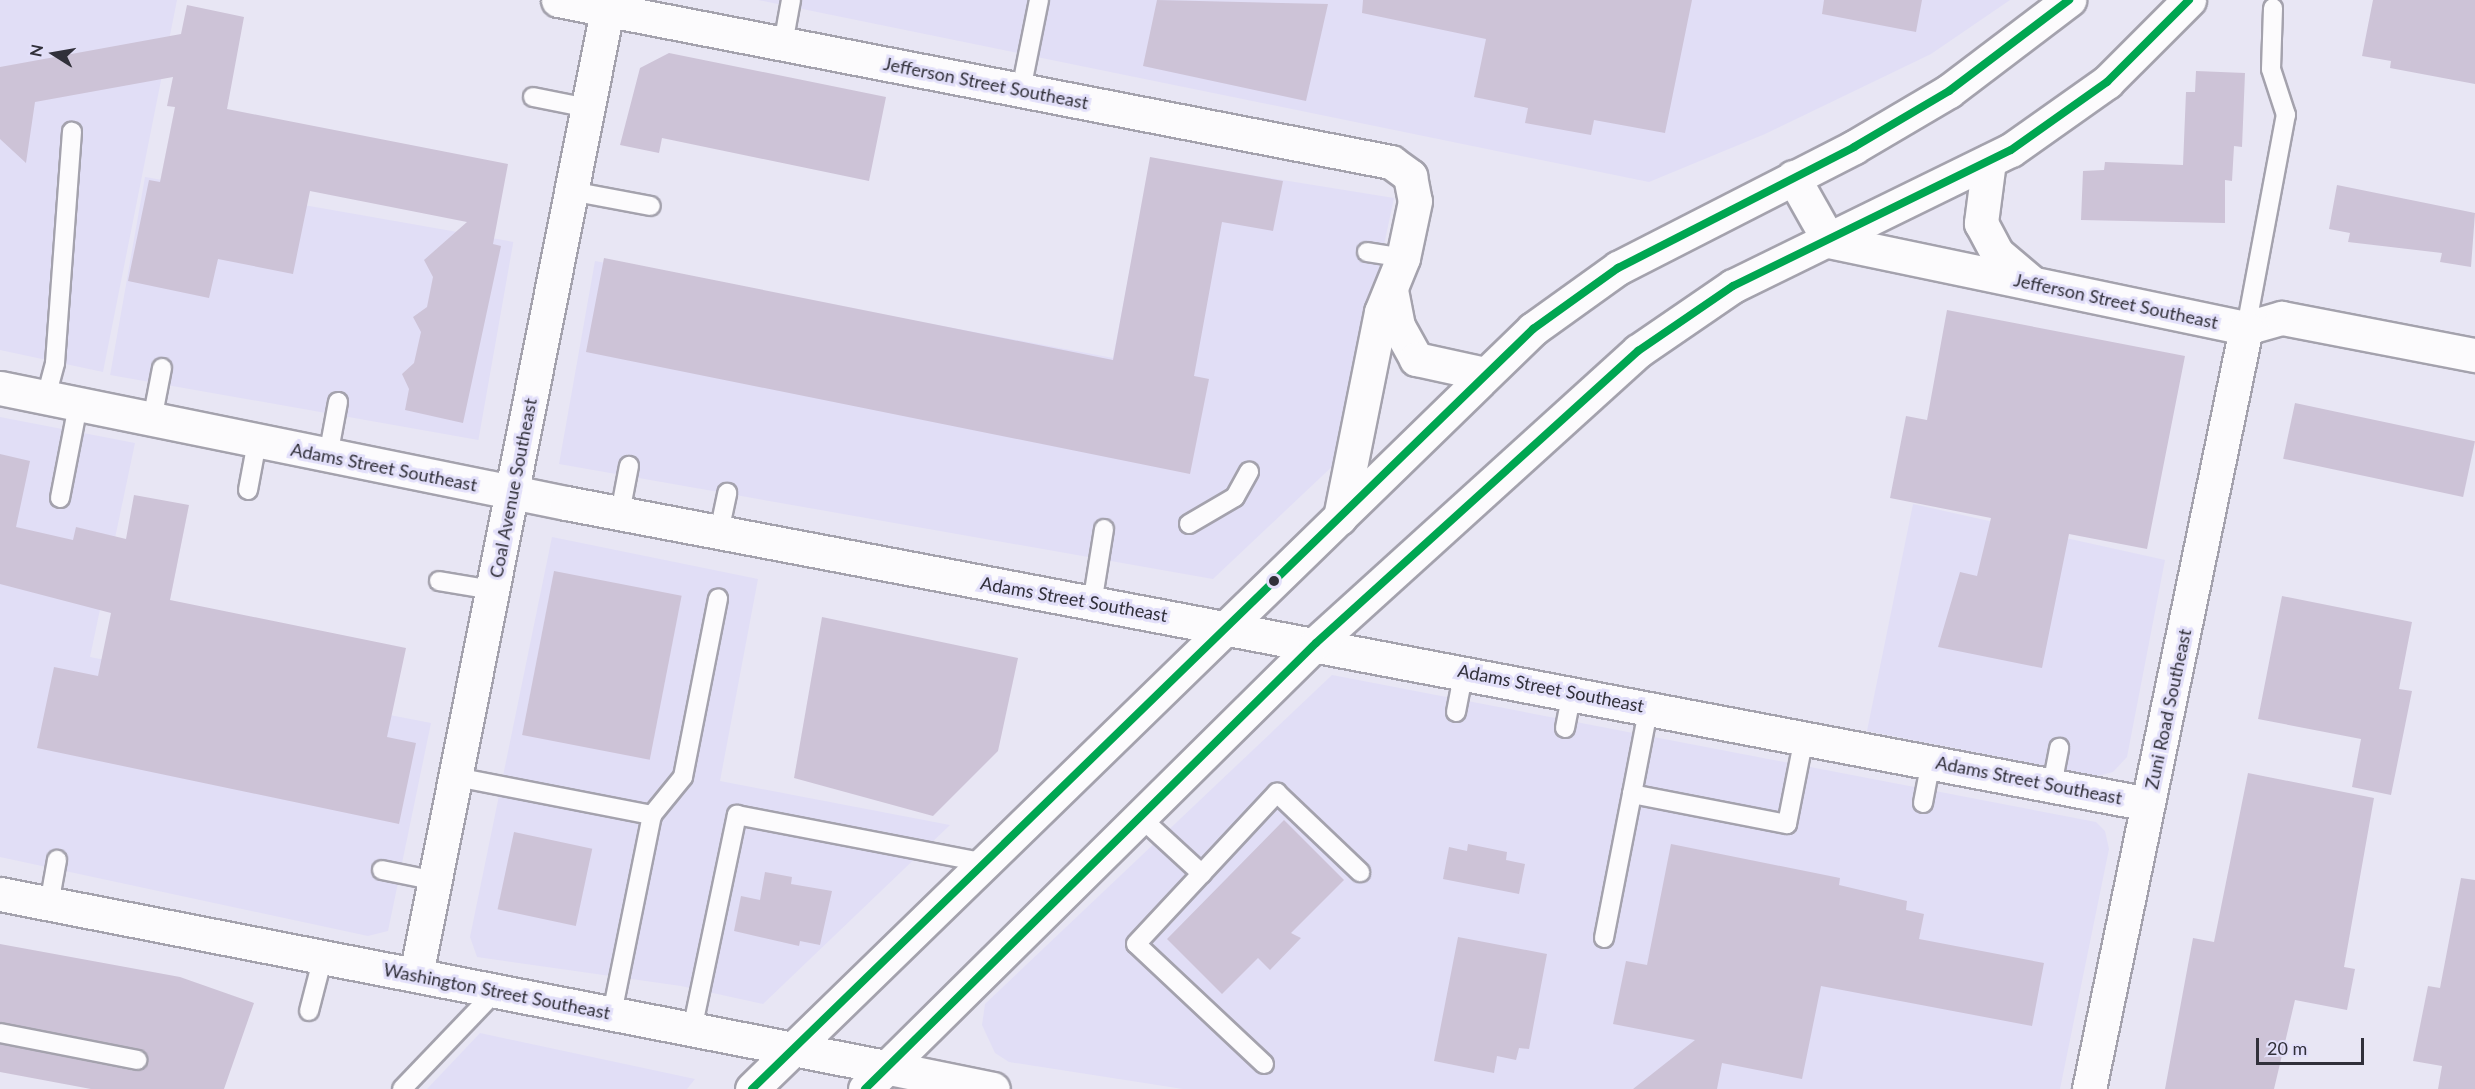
<!DOCTYPE html>
<style>
body{margin:0}
#map{position:relative;width:2475px;height:1089px;overflow:hidden;background:#e8e6f4;font-family:Lato,sans-serif}
div>[style]{position:absolute}
.built>*{inset:0;background:#e1def6;transform-origin:0 0}
.building>*{inset:0;background:#cdc3d7;transform-origin:0 0}
.roads{filter:drop-shadow(2px 0 #a4a2ad) drop-shadow(-2px 0 #a4a2ad) drop-shadow(0 2px #a4a2ad) drop-shadow(0 -2px #a4a2ad)}
.service>*{height:18px;margin:-9px;padding:0 9px;transform-origin:9px;border-radius:9px;background:#fcfbfd}
.minor>*{height:33px;margin:-16.5px;padding:0 16.5px;transform-origin:16.5px;border-radius:16.5px;background:#fcfbfd}
.tertiary>*{height:33px;margin:-16.5px;padding:0 16.5px;transform-origin:16.5px;border-radius:16.5px;background:#fcfbfd}
.secondary>*{height:33px;margin:-16.5px;padding:0 16.5px;transform-origin:16.5px;border-radius:16.5px;background:#fcfbfd}
.bus-1>*{height:8px;margin:-4px;padding:0 4px;transform-origin:4px;border-radius:4px;background:#00a651}
.dots>*{width:16px;height:16px;translate:-50% -50%;box-sizing:border-box;border:3px solid #e3e0fa;border-radius:50%}
span{translate:-50% -50%;white-space:nowrap;text-align:center;line-height:1.15;-webkit-text-stroke:6px #e3e0fa;paint-order:stroke}
.street-label{font-size:18px;color:#31303a}
.north{position:absolute;left:24px;top:24px;width:60px;height:60px;-webkit-text-stroke:4px #e3e0fa;paint-order:stroke;rotate:281deg;font-size:16px;font-weight:700;line-height:24px;text-align:center;color:#31303a}
.north::after{content:'';display:block;margin:auto;width:21px;height:27px;background:#31303a;clip-path:polygon(50% 0,100% 100%,50% 72%,0 100%)}
.scale{position:absolute;left:2256px;top:1038px;width:108px;height:27px;box-sizing:border-box;border:3px solid #31303a;border-top:0;padding-left:8px;font-size:18px;line-height:21px;white-space:nowrap;color:#31303a;-webkit-text-stroke:4px #e3e0fa;paint-order:stroke}
</style>
<div id="map">
<div class="built">
<div style="clip-path:polygon(0 0,177px 0,103px 372px,0 350px)"></div>
<div style="clip-path:polygon(758px 0,2010px 0,1931px 54px,1765px 134px,1649px 182px)"></div>
<div style="clip-path:polygon(1151px 159px,1394px 198px,1338px 461px,1213px 579px,559px 464px,595px 261px,1113px 358px)"></div>
<div style="left:145px;top:177px;width:374px;height:201px;rotate:10deg"></div>
<div style="clip-path:polygon(0 417px,135px 443px,90px 657px,431px 723px,388px 931px,368px 936px,0 857px)"></div>
<div style="clip-path:polygon(1913px 504px,2165px 560px,2127px 757px,2113px 772px,2098px 776px,1867px 731px)"></div>
<div style="clip-path:polygon(552px 537px,758px 579px,720px 781px,950px 825px,763px 1004px,681px 986px,477px 957px,470px 937px)"></div>
<div style="clip-path:polygon(1332px 675px,2096px 822px,2105px 831px,2109px 849px,2060px 1089px,1183px 1089px,1009px 1062px,995px 1053px,982px 1025px,985px 1004px)"></div>
<div style="clip-path:polygon(480px 1033px,695px 1079px,687px 1089px,427px 1089px)"></div>
</div>
<div class="building">
<div style="clip-path:polygon(1157px 0,1328px 4px,1306px 101px,1143px 66px)"></div>
<div style="clip-path:polygon(1363px 0,1692px 0,1665px 133px,1594px 120px,1591px 135px,1525px 123px,1528px 108px,1474px 97px,1486px 39px,1362px 13px)"></div>
<div style="clip-path:polygon(1824px 0,1922px 0,1916px 32px,1822px 14px)"></div>
<div style="clip-path:polygon(2373px 0,2475px 0,2475px 84px,2390px 68px,2391px 61px,2362px 56px)"></div>
<div style="clip-path:polygon(187px 5px,244px 17px,227px 109px,508px 164px,493px 244px,501px 246px,463px 423px,405px 410px,409px 389px,402px 374px,414px 363px,421px 332px,413px 317px,427px 307px,433px 277px,424px 260px,467px 222px,310px 191px,293px 274px,218px 259px,209px 298px,128px 281px,149px 180px,160px 182px,175px 107px,167px 106px,173px 77px,35px 102px,26px 163px,0 139px,0 67px,181px 34px)"></div>
<div style="clip-path:polygon(669px 53px,886px 97px,869px 181px,662px 138px,659px 153px,620px 145px,640px 68px)"></div>
<div style="clip-path:polygon(2196px 71px,2245px 73px,2242px 147px,2234px 146px,2232px 181px,2225px 180px,2225px 223px,2081px 220px,2083px 171px,2104px 170px,2105px 162px,2183px 165px,2186px 92px,2195px 92px)"></div>
<div style="clip-path:polygon(1150px 157px,1283px 181px,1273px 231px,1222px 222px,1194px 376px,1209px 379px,1190px 474px,586px 352px,604px 258px,1113px 360px)"></div>
<div style="clip-path:polygon(2337px 185px,2475px 213px,2471px 267px,2440px 262px,2442px 253px,2348px 242px,2350px 233px,2329px 229px)"></div>
<div style="clip-path:polygon(1947px 310px,2185px 356px,2147px 549px,2069px 534px,2042px 668px,1938px 647px,1960px 572px,1977px 576px,1991px 518px,1890px 498px,1906px 416px,1927px 420px)"></div>
<div style="left:2295px;top:403px;width:184px;height:57px;rotate:12deg"></div>
<div style="clip-path:polygon(0 454px,30px 461px,16px 527px,73px 540px,76px 527px,126px 539px,134px 495px,189px 505px,170px 600px,406px 648px,387px 737px,416px 743px,399px 824px,37px 748px,54px 667px,98px 676px,111px 613px,0 584px)"></div>
<div style="left:554px;top:571px;width:130px;height:167px;rotate:11deg"></div>
<div style="clip-path:polygon(2282px 596px,2412px 622px,2399px 689px,2412px 691px,2391px 795px,2352px 787px,2361px 739px,2258px 719px)"></div>
<div style="clip-path:polygon(822px 617px,1018px 658px,998px 751px,933px 816px,794px 778px)"></div>
<div style="clip-path:polygon(2248px 773px,2374px 798px,2344px 967px,2355px 969px,2347px 1010px,2295px 1000px,2274px 1089px,2165px 1089px,2193px 938px,2214px 942px)"></div>
<div style="clip-path:polygon(1284px 820px,1344px 880px,1291px 933px,1301px 938px,1270px 970px,1258px 958px,1222px 994px,1167px 939px)"></div>
<div style="left:514px;top:832px;width:80px;height:79px;rotate:12deg"></div>
<div style="clip-path:polygon(1468px 844px,1507px 852px,1506px 860px,1525px 864px,1519px 894px,1443px 879px,1449px 847px,1467px 851px)"></div>
<div style="clip-path:polygon(1671px 844px,1840px 878px,1839px 885px,1907px 901px,1906px 910px,1924px 914px,1919px 939px,2044px 963px,2032px 1026px,1821px 986px,1802px 1079px,1722px 1063px,1717px 1089px,1633px 1089px,1695px 1040px,1613px 1024px,1626px 961px,1647px 965px)"></div>
<div style="clip-path:polygon(765px 872px,792px 877px,791px 884px,832px 891px,820px 945px,800px 941px,799px 946px,734px 931px,741px 896px,760px 900px)"></div>
<div style="clip-path:polygon(2461px 878px,2475px 880px,2475px 1089px,2438px 1089px,2442px 1066px,2413px 1061px,2428px 986px,2440px 988px)"></div>
<div style="clip-path:polygon(1458px 937px,1547px 954px,1529px 1049px,1519px 1048px,1516px 1060px,1497px 1056px,1494px 1073px,1434px 1061px)"></div>
<div style="clip-path:polygon(0 944px,180px 977px,254px 1003px,224px 1089px,91px 1089px,0 1072px,0 1044px,135px 1071px,148px 1062px,139px 1049px,0 1022px)"></div>
</div>
<div class="roads">
<div class="service">
<div style="left:783px;top:44px;width:45px;rotate:-79.7deg"></div>
<div style="left:1021px;top:90px;width:92px;rotate:-78.7deg"></div>
<div style="left:533px;top:97px;width:56px;rotate:11.3deg"></div>
<div style="left:571px;top:191px;width:81px;rotate:10.6deg"></div>
<div style="left:1367px;top:252px;width:36px;rotate:9deg"></div>
<div style="left:2246px;top:328px;width:217px;rotate:-79.4deg"></div>
<div style="left:2286px;top:115px;width:48px;rotate:-108.1deg"></div>
<div style="left:2271px;top:69px;width:61px;rotate:-88.1deg"></div>
<div style="left:46px;top:397px;width:35px;rotate:-75deg"></div>
<div style="left:55px;top:363px;width:232px;rotate:-85.8deg"></div>
<div style="left:152px;top:420px;width:53px;rotate:-79.1deg"></div>
<div style="left:328px;top:456px;width:55px;rotate:-79.5deg"></div>
<div style="left:248px;top:490px;width:49px;rotate:-79.4deg"></div>
<div style="left:60px;top:498px;width:95px;rotate:-79deg"></div>
<div style="left:620px;top:513px;width:48px;rotate:-79.2deg"></div>
<div style="left:1189px;top:524px;width:53px;rotate:-30.4deg"></div>
<div style="left:1235px;top:497px;width:29px;rotate:-61deg"></div>
<div style="left:719px;top:532px;width:40px;rotate:-78deg"></div>
<div style="left:439px;top:581px;width:55px;rotate:9.5deg"></div>
<div style="left:1092px;top:604px;width:76px;rotate:-80.9deg"></div>
<div style="left:1456px;top:712px;width:42px;rotate:-79deg"></div>
<div style="left:1565px;top:728px;width:38px;rotate:-79deg"></div>
<div style="left:456px;top:777px;width:200px;rotate:11deg"></div>
<div style="left:652px;top:815px;width:203px;rotate:101.4deg"></div>
<div style="left:2052px;top:785px;width:38px;rotate:-79deg"></div>
<div style="left:1632px;top:794px;width:90px;rotate:-79.1deg"></div>
<div style="left:1923px;top:803px;width:43px;rotate:-79.2deg"></div>
<div style="left:652px;top:815px;width:49px;rotate:-50.8deg"></div>
<div style="left:683px;top:777px;width:182px;rotate:-78.9deg"></div>
<div style="left:1140px;top:817px;width:84px;rotate:42.6deg"></div>
<div style="left:382px;top:870px;width:55px;rotate:11.5deg"></div>
<div style="left:49px;top:904px;width:45px;rotate:-79.7deg"></div>
<div style="left:1604px;top:938px;width:147px;rotate:-79deg"></div>
<div style="left:1632px;top:794px;width:158px;rotate:11deg"></div>
<div style="left:1787px;top:824px;width:89px;rotate:-78.9deg"></div>
<div style="left:309px;top:1011px;width:56px;rotate:-75.5deg"></div>
<div style="left:692px;top:1030px;width:220px;rotate:-78.2deg"></div>
<div style="left:737px;top:815px;width:249px;rotate:10.9deg"></div>
<div style="left:0;top:1033px;width:140px;rotate:11.1deg"></div>
<div style="left:1264px;top:1064px;width:175px;rotate:-136.8deg"></div>
<div style="left:1136px;top:944px;width:207px;rotate:-47deg"></div>
<div style="left:1277px;top:793px;width:115px;rotate:43.6deg"></div>
<div style="left:402px;top:1089px;width:136px;rotate:-46.2deg"></div>
</div>
<div class="minor">
<div style="left:558px;top:0;width:849px;rotate:11.01deg"></div>
<div style="left:1391px;top:162px;width:24px;rotate:36deg"></div>
<div style="left:1410px;top:176px;width:25px;rotate:79deg"></div>
<div style="left:1415px;top:201px;width:58px;rotate:101.9deg"></div>
<div style="left:1403px;top:258px;width:58px;rotate:112.2deg"></div>
<div style="left:1381px;top:312px;width:210px;rotate:101.3deg"></div>
<div style="left:1989px;top:161px;width:63px;rotate:97.4deg"></div>
<div style="left:1981px;top:223px;width:34px;rotate:62deg"></div>
<div style="left:1997px;top:253px;width:43px;rotate:40.3deg"></div>
<div style="left:1793px;top:177px;width:73px;rotate:60.6deg"></div>
<div style="left:1829px;top:241px;width:426px;rotate:11.8deg"></div>
<div style="left:2246px;top:328px;width:37px;rotate:-16deg"></div>
<div style="left:2282px;top:318px;width:197px;rotate:10.9deg"></div>
<div style="left:1391px;top:290px;width:37px;rotate:79deg"></div>
<div style="left:1398px;top:326px;width:38px;rotate:61deg"></div>
<div style="left:1416px;top:359px;width:71px;rotate:12.3deg"></div>
<div style="left:0;top:388px;width:578px;rotate:11.49deg"></div>
<div style="left:566px;top:503px;width:1610px;rotate:10.77deg"></div>
<div style="left:416px;top:975px;width:994px;rotate:-78.8deg"></div>
<div style="left:885px;top:1067px;width:110px;rotate:11.5deg"></div>
<div style="left:2089px;top:1089px;width:777px;rotate:-78.34deg"></div>
</div>
<div class="tertiary">
<div style="left:0;top:894px;width:902px;rotate:11.06deg"></div>
</div>
<div class="secondary">
<div style="left:752px;top:1089px;width:1090px;rotate:-44.22deg"></div>
<div style="left:1533px;top:329px;width:105px;rotate:-35.7deg"></div>
<div style="left:1618px;top:268px;width:265px;rotate:-27.1deg"></div>
<div style="left:1854px;top:147px;width:110px;rotate:-30.5deg"></div>
<div style="left:1949px;top:91px;width:151px;rotate:-37.2deg"></div>
<div style="left:865px;top:1089px;width:634px;rotate:-44.68deg"></div>
<div style="left:1316px;top:643px;width:435px;rotate:-42.2deg"></div>
<div style="left:1638px;top:351px;width:115px;rotate:-34.4deg"></div>
<div style="left:1733px;top:286px;width:309px;rotate:-26.1deg"></div>
<div style="left:2011px;top:150px;width:118px;rotate:-35.3deg"></div>
<div style="left:2107px;top:82px;width:116px;rotate:-45deg"></div>
</div>
</div>
<div class="bus-1">
<div style="left:752px;top:1089px;width:1090px;rotate:-44.22deg"></div>
<div style="left:1533px;top:329px;width:105px;rotate:-35.7deg"></div>
<div style="left:1618px;top:268px;width:265px;rotate:-27.1deg"></div>
<div style="left:1854px;top:147px;width:110px;rotate:-30.5deg"></div>
<div style="left:1949px;top:91px;width:151px;rotate:-37.2deg"></div>
<div style="left:865px;top:1089px;width:634px;rotate:-44.68deg"></div>
<div style="left:1316px;top:643px;width:435px;rotate:-42.2deg"></div>
<div style="left:1638px;top:351px;width:115px;rotate:-34.4deg"></div>
<div style="left:1733px;top:286px;width:309px;rotate:-26.1deg"></div>
<div style="left:2011px;top:150px;width:118px;rotate:-35.3deg"></div>
<div style="left:2107px;top:82px;width:116px;rotate:-45deg"></div>
</div>
<div class="dots">
<div style="left:1274px;top:581px;background:#31303a"></div>
</div>
<div class="street-label">
<span style="left:986px;top:83px;rotate:11deg">Jefferson Street Southeast</span>
<span style="left:2116px;top:301px;rotate:12deg">Jefferson Street Southeast</span>
<span style="left:384px;top:467px;rotate:11deg">Adams Street Southeast</span>
<span style="left:513px;top:488px;rotate:-79deg">Coal Avenue Southeast</span>
<span style="left:1074px;top:599px;rotate:10deg">Adams Street Southeast</span>
<span style="left:1551px;top:688px;rotate:11deg">Adams Street Southeast</span>
<span style="left:2168px;top:709px;rotate:-78deg">Zuni Road Southeast</span>
<span style="left:2029px;top:780px;rotate:11deg">Adams Street Southeast</span>
<span style="left:497px;top:991px;rotate:11deg">Washington Street Southeast</span>
</div>
<div class="north">N</div>
<div class="scale">20 m</div>
</div>
